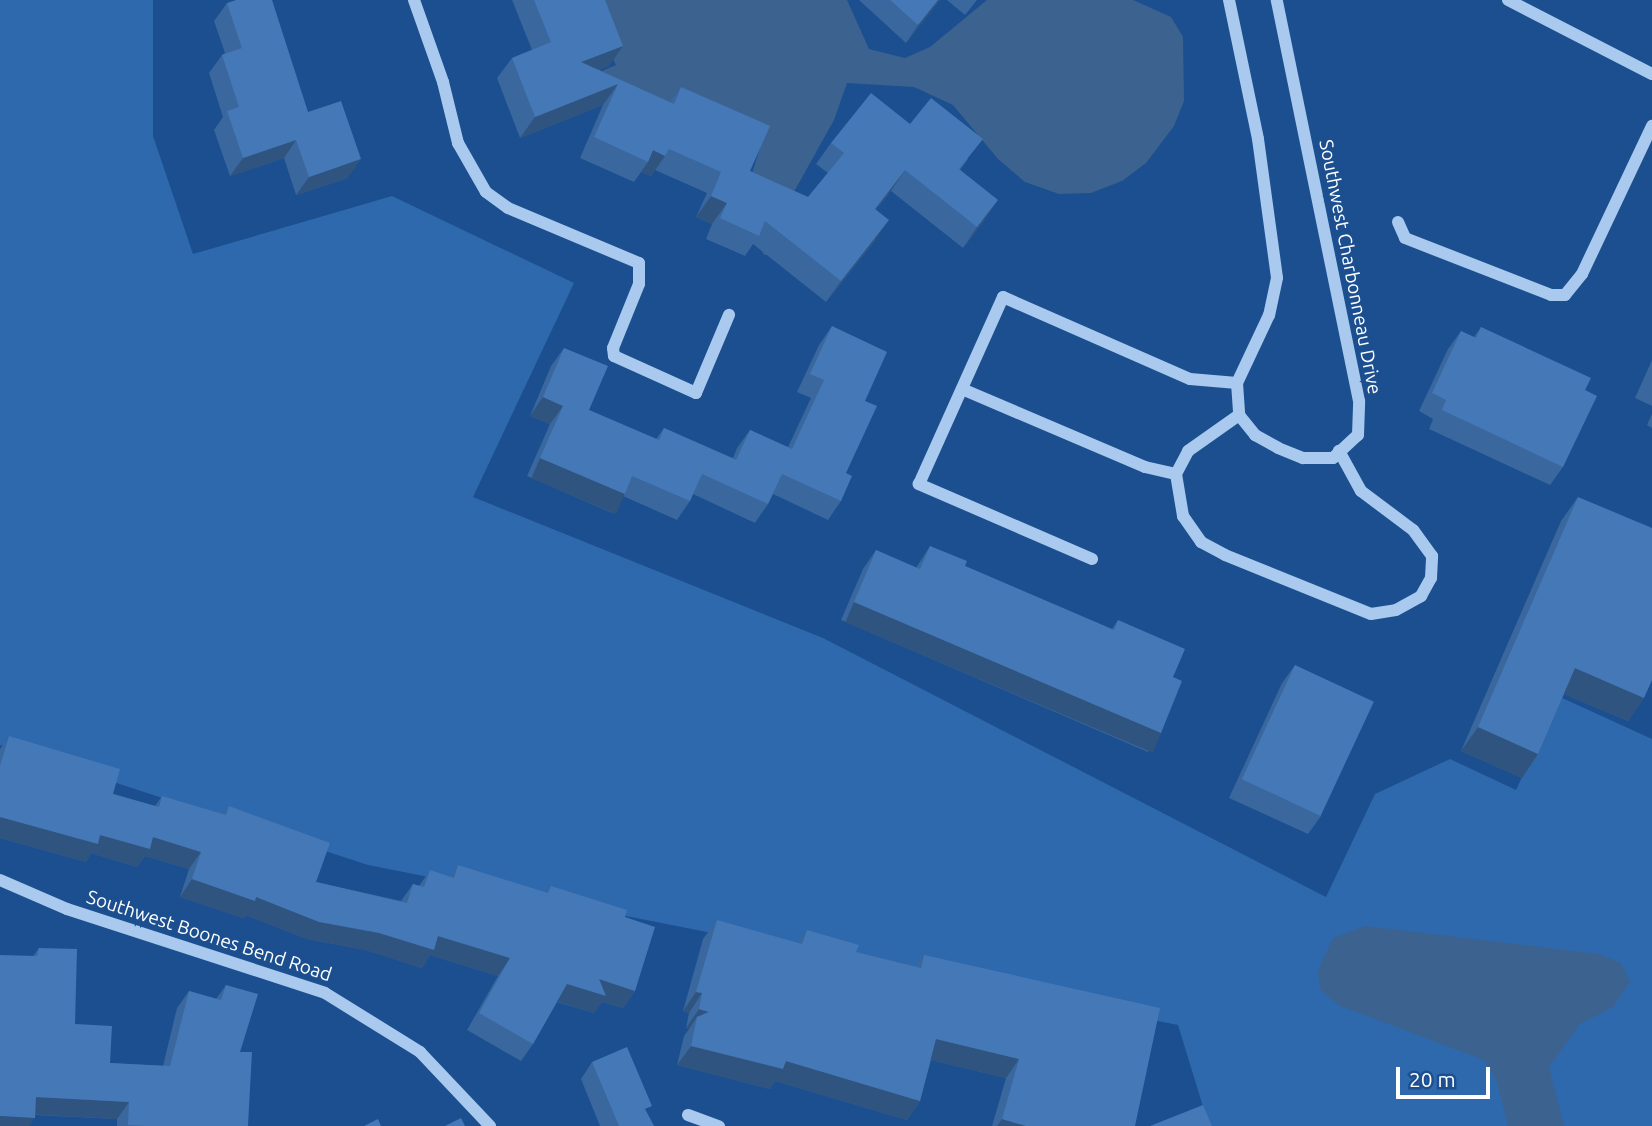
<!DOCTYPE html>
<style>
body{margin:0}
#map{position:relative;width:1652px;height:1126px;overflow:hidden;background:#1b4f8f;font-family:Ubuntu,sans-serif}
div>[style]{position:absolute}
.green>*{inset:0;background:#2e69ad}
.water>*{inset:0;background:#3c6290}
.minor>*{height:12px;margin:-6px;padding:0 6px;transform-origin:6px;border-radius:6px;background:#a9c9ee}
.wall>*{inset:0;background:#3a679d}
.shaded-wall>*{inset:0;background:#305480;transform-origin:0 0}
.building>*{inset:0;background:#4478b7;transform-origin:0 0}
span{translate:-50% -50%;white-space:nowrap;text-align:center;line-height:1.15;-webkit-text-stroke:7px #1b4f8f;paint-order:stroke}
.street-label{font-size:19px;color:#fff}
.scale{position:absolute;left:1396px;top:1067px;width:94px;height:32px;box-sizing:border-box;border:4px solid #fff;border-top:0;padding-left:9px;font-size:21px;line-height:24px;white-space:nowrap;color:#fff;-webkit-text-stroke:5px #1b4f8f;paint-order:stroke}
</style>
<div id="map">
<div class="green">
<div style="clip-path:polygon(0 0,153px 0,153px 136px,193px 254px,392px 196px,574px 283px,473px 497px,823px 638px,1326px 897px,1375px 794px,1450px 759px,1516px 790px,1560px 697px,1652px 739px,1652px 1126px,1209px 1126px,1178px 1025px,368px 865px,0 745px)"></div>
</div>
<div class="water">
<div style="clip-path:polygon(584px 0,847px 0,869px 49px,905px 58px,930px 47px,987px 0,1133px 0,1171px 17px,1183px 37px,1184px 101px,1174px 126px,1146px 163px,1122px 181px,1091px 193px,1059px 194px,1025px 182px,998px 159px,953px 105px,914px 87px,847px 83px,834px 120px,795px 190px,777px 253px,764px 255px,757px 241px,747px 189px,760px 148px,610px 97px,602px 71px,616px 65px)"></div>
<div style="clip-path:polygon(1365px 926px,1599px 954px,1621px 963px,1630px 982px,1613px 1007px,1580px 1024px,1549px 1067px,1564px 1126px,1508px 1126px,1496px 1079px,1484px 1060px,1338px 1005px,1320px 989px,1318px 970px,1333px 938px)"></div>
</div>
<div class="minor">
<div style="left:414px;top:0;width:87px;rotate:70.5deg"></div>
<div style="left:443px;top:82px;width:63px;rotate:76.2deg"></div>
<div style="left:458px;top:143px;width:56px;rotate:60.3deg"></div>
<div style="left:486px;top:192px;width:27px;rotate:36deg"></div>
<div style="left:508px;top:208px;width:142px;rotate:22.8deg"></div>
<div style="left:639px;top:263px;width:21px;rotate:90deg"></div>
<div style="left:639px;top:284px;width:69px;rotate:112.1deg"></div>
<div style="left:613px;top:348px;width:8px;rotate:83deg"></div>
<div style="left:614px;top:356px;width:90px;rotate:24.3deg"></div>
<div style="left:696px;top:393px;width:85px;rotate:-67.1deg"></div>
<div style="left:1229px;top:0;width:142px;rotate:78.2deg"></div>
<div style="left:1258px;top:139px;width:140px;rotate:82.2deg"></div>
<div style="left:1277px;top:278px;width:38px;rotate:102deg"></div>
<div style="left:1269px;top:315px;width:75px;rotate:115.2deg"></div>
<div style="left:1237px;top:383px;width:32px;rotate:86deg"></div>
<div style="left:1239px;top:415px;width:26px;rotate:51deg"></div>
<div style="left:1255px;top:435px;width:26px;rotate:29deg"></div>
<div style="left:1278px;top:448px;width:27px;rotate:22deg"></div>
<div style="left:1303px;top:458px;width:30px"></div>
<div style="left:1333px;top:458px;width:34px;rotate:-43deg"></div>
<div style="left:1358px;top:435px;width:34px;rotate:-88deg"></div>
<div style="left:1359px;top:401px;width:409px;rotate:-101.6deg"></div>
<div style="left:1508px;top:0;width:162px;rotate:27.2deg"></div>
<div style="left:1398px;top:222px;width:17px;rotate:66deg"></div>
<div style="left:1405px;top:238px;width:157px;rotate:21.3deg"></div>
<div style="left:1551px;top:295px;width:14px"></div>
<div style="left:1565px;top:295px;width:27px;rotate:-51deg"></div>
<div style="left:1582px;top:274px;width:164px;rotate:-64.7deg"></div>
<div style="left:962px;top:389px;width:199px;rotate:23.1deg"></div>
<div style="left:1145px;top:467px;width:32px;rotate:13deg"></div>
<div style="left:1176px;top:474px;width:43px;rotate:80.5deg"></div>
<div style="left:1183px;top:516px;width:32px;rotate:55deg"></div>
<div style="left:1201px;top:542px;width:27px;rotate:28deg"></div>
<div style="left:1225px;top:555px;width:157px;rotate:22deg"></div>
<div style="left:1371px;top:614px;width:25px;rotate:-9deg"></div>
<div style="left:1396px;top:610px;width:29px;rotate:-29deg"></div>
<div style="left:1421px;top:596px;width:21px;rotate:-61deg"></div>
<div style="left:1431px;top:578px;width:22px;rotate:-87deg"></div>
<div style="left:1432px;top:556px;width:32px;rotate:-126deg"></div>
<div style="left:1413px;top:530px;width:65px;rotate:-143.1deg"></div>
<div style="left:1361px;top:491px;width:46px;rotate:-118.8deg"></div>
<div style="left:1176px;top:474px;width:26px;rotate:-62deg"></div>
<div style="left:1188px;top:451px;width:62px;rotate:-35.2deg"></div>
<div style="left:1092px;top:559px;width:189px;rotate:-156.6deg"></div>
<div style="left:919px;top:484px;width:205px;rotate:-65.8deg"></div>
<div style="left:1003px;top:297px;width:204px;rotate:23.7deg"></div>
<div style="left:1190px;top:379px;width:47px;rotate:4.9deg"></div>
<div style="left:0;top:880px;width:73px;rotate:23.4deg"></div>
<div style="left:67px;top:909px;width:271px;rotate:18deg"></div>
<div style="left:325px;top:993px;width:112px;rotate:31.8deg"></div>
<div style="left:420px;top:1052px;width:102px;rotate:46.6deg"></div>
<div style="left:688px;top:1115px;width:33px;rotate:20deg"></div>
</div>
<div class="wall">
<div style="clip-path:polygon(512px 0,605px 0,609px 66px,599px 70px,670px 102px,681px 87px,750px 171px,808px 197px,828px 173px,816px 164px,831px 143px,910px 124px,968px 159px,960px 170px,984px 221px,963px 248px,891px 191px,876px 210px,875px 241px,826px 302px,753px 244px,745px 256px,706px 239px,712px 224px,696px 217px,707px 193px,655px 170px,651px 176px,641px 172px,634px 182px,580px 158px,603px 105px,520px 138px,497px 78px,512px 58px,532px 50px)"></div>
<div style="clip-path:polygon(859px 0,940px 0,906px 43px)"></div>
<div style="clip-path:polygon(947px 0,977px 0,965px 15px)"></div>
<div style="clip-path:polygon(227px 3px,308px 112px,348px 178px,296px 195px,284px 158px,230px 176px,214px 130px,223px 117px,209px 73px,222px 55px,225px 53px,214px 21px)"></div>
<div style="clip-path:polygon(832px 326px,865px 401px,846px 473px,841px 501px,828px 520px,773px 494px,768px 504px,755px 523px,693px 494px,690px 501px,677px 520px,623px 496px,612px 513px,527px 476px,550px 424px,530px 416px,551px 366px,564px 348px,589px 410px,656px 439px,664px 428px,733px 458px,737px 448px,750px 430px,788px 447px,811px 398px,797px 392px,819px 345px)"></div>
<div style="clip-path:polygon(1481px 327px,1585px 390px,1563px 467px,1550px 485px,1429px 429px,1433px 419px,1419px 411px,1448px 349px,1461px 331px,1474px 337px)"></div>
<div style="clip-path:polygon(1652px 360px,1652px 406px,1635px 398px)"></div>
<div style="clip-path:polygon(1652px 414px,1652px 428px,1647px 425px)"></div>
<div style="clip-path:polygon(1578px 497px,1644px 698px,1628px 721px,1564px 694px,1538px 754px,1522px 778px,1461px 751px,1561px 521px)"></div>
<div style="clip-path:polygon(930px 546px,965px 566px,1112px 629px,1118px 620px,1173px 677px,1161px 733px,1148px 752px,841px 620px,863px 569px,876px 550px,916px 568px)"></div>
<div style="clip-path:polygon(1295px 665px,1321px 816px,1308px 834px,1229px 798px,1282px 683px)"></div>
<div style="clip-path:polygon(9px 736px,113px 794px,155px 806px,162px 796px,223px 814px,229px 806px,316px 882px,401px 901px,413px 884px,419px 886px,430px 870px,450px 877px,458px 865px,546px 893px,551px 886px,625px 917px,635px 991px,623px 1008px,602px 1002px,594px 1013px,557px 1002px,533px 1044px,521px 1061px,467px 1030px,498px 976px,430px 955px,422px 968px,366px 950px,307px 939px,246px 915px,243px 918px,180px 897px,189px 869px,145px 856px,137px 867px,91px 853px,86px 862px,0 838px,0 749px)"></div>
<div style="clip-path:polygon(717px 920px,797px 943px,807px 930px,856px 952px,916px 966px,924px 955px,1135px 1126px,992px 1126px,1006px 1078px,931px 1060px,920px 1101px,907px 1120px,775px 1081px,770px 1089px,677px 1065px,684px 1036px,689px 1029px,686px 1028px,689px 1013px,683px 1011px,703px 939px)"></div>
<div style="clip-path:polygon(39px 948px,75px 1024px,110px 1063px,163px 1066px,177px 1008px,189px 991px,216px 999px,226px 985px,240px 1052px,248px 1126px,117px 1126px,117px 1119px,35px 1115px,33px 956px)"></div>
<div style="clip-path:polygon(592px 1062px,647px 1113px,654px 1126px,600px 1126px,581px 1079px)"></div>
</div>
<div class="shaded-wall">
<div style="clip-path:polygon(938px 0,940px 0,906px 43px,918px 25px)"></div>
<div style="clip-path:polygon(623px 46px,609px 66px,566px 83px,581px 62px)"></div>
<div style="clip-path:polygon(618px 84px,603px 105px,520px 138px,535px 117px)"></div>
<div style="clip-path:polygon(296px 140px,284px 158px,230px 176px,243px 158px)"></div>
<div style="clip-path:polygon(653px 150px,665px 156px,651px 176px,641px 172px,648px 162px)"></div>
<div style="clip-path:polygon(361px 159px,348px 178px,296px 195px,309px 177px)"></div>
<div style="clip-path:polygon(905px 170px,891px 191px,860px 230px,875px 209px)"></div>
<div style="clip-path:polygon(711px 196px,727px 203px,712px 224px,696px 217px)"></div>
<div style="clip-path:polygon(998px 200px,984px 221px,963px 248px,977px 227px)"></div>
<div style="clip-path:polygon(889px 220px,875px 241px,826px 302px,841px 281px)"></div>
<div style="clip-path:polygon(543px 397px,563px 406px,550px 424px,530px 416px)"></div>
<div style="left:540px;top:458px;width:92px;height:22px;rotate:23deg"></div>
<div style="left:854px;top:602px;width:334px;height:22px;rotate:23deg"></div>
<div style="clip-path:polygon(1575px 668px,1644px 698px,1628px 721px,1559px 692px)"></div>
<div style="clip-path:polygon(1478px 727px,1538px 754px,1522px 778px,1461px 751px)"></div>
<div style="clip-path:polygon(0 817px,100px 835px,153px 837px,201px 852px,189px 869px,145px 856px,137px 867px,91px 853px,86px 862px,0 838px)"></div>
<div style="clip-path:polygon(192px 879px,256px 897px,438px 936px,510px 958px,498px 976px,430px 955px,422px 968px,366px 950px,307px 939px,246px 915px,243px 918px,180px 897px)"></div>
<div style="clip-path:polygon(599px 979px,635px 991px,623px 1008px,602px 1002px,594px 1013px,555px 1001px,567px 984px)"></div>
<div style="clip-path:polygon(696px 992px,702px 993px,689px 1013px,683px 1011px)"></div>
<div style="clip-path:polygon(699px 1009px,709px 1012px,697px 1017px,689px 1029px,686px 1028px)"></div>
<div style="clip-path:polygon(936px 1039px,1019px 1059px,1006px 1078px,922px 1058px)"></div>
<div style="clip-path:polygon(691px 1046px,786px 1061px,920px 1101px,907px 1120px,775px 1081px,770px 1089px,677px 1065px)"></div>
<div style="clip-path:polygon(36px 1097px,129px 1102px,117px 1119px,24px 1114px)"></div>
<div style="clip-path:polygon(0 1116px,35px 1118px,29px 1126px,0 1126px)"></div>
<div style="clip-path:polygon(1002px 1119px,1026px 1126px,997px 1126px)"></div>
</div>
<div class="building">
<div style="clip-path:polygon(236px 0,272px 0,308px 112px,341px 101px,361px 159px,309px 177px,296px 140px,243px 158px,227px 111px,239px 107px,222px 55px,242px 48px,227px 3px)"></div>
<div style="clip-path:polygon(534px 0,605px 0,623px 46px,581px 62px,674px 104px,681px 87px,770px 126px,750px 171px,808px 197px,844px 153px,831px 143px,871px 93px,910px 124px,931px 98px,983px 139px,959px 169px,998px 200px,977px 227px,905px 170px,875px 209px,889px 220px,841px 281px,765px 221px,759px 236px,720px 218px,727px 203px,711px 196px,721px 172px,669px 149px,665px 156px,653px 150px,648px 162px,594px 137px,618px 84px,535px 117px,512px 58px,551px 42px)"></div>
<div style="clip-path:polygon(890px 0,938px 0,918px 25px)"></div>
<div style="clip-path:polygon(832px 326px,887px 352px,865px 401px,877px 406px,846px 473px,852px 476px,841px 501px,782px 474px,768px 504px,702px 474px,690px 501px,632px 476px,625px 494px,540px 458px,563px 406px,543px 397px,564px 348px,608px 366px,589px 410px,659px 440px,664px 428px,736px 460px,750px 430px,792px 449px,824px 380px,810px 374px)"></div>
<div style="clip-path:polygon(1481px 327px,1591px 378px,1585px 390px,1597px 396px,1563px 467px,1442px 410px,1446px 400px,1432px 393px,1461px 331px,1476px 338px)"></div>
<div style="clip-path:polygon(1578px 497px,1652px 528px,1652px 680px,1644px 698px,1575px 668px,1538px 754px,1478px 727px)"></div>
<div style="clip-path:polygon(930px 546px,967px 561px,965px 566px,1114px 630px,1118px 620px,1185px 649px,1173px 677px,1182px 681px,1161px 733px,854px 602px,876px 550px,920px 569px)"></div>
<div style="left:1295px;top:665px;width:87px;height:126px;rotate:25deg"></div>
<div style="clip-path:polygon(9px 736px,120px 769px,113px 794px,159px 807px,162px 796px,226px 815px,229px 806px,330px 843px,316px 882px,407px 903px,413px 884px,424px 887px,430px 870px,454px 878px,458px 865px,548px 893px,551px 886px,627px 910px,625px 917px,655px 927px,635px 991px,599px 979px,606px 996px,567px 984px,533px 1044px,479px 1013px,510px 958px,438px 936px,434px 950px,379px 933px,319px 922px,256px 897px,255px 901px,192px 879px,201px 852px,153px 837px,150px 849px,100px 835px,98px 844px,0 817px,0 766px)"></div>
<div style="clip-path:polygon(717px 920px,802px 944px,807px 930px,859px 945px,856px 952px,921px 968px,924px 955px,1160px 1008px,1135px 1126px,1026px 1126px,1002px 1119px,1019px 1059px,936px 1039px,920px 1101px,786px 1061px,783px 1069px,691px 1046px,697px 1017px,709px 1012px,699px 1009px,702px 993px,696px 992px)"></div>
<div style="clip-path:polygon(39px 948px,77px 949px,75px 1024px,112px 1026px,110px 1063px,170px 1066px,189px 991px,221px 1000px,226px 985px,258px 994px,240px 1052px,252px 1052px,248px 1126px,145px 1126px,128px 1125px,129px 1102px,36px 1097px,35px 1118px,0 1116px,0 955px,37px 956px)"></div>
<div style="clip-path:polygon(627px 1047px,652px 1106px,645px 1109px,654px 1126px,619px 1126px,592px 1062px)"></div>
<div style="clip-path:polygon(1203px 1105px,1212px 1126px,1150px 1126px)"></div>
<div style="clip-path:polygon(461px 1118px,465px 1126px,445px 1126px)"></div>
<div style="clip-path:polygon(378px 1119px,381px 1126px,364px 1126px)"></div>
</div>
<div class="street-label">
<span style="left:1350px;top:267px;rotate:79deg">Southwest Charbonneau Drive</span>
<span style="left:209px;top:936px;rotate:18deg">Southwest Boones Bend Road</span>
</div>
<div class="scale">20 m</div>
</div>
